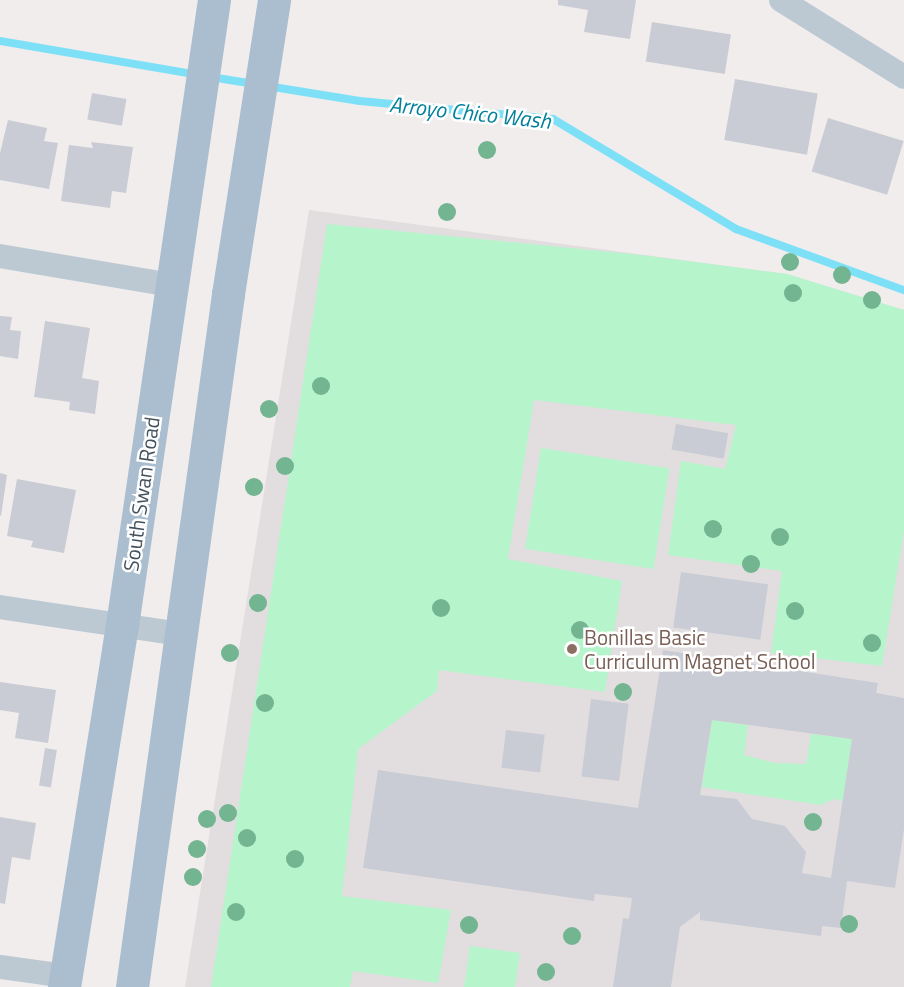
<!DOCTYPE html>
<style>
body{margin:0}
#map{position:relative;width:904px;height:987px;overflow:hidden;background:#f1eded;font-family:"Titillium Web",sans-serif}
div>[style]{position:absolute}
.education>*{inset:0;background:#e2dedf}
.green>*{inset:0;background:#b6f4cc;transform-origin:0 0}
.stream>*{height:8px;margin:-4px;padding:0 4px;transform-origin:4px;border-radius:4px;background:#7ee0f6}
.building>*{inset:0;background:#c9ccd4;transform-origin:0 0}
.street>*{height:24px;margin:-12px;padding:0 12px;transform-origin:12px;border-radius:12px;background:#bcc9d2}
.primary>*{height:33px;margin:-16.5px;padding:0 16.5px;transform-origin:16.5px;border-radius:16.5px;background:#aabed0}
.trees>*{width:18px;height:18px;margin:-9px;border-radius:50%;background:#73b491}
.dots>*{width:16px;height:16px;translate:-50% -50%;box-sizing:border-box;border:3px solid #fff;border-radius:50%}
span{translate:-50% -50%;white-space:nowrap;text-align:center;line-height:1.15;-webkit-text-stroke:5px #fff;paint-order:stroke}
.street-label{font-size:21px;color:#44525d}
.education-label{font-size:21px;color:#785e54}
.left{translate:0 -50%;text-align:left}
.water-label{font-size:22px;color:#03809c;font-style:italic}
</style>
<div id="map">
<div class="education">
<div style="clip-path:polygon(309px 210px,787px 274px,904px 310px,904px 987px,185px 987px)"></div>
</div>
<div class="green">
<div style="clip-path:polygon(327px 224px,641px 255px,787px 274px,904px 310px,904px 530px,882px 666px,771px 653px,782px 571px,668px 555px,681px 461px,725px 469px,736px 425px,534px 400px,508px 559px,622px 581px,605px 692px,439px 670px,437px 691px,358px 749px,342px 896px,451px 910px,438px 983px,353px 971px,350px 987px,211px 987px)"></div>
<div style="left:541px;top:448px;width:130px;height:102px;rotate:9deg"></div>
<div style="clip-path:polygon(712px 720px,748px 725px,744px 755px,775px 763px,806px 764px,811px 734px,852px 739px,843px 801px,834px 799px,821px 805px,702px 787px)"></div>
<div style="clip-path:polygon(470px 946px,520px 953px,515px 987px,464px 987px)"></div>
</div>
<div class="stream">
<div style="left:0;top:41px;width:201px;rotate:9.7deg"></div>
<div style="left:211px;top:77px;width:44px;rotate:9.2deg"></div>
<div style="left:267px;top:86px;width:94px;rotate:9.2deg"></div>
<div style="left:360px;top:101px;width:194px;rotate:5.3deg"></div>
<div style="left:553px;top:119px;width:214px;rotate:31deg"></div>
<div style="left:736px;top:229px;width:179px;rotate:20deg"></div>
</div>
<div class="building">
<div style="clip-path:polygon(558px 0,636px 0,630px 39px,584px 32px,588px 10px,558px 5px)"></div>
<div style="left:652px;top:22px;width:80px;height:40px;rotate:9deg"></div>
<div style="left:735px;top:79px;width:84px;height:62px;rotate:10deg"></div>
<div style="left:92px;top:93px;width:35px;height:27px;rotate:10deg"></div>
<div style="left:828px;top:118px;width:79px;height:56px;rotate:17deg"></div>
<div style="clip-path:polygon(8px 120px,47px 128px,44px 141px,58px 143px,49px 189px,0 180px,0 153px)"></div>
<div style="clip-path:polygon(91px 142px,133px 147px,126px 193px,112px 191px,110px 208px,61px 201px,69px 145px,93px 148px)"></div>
<div style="clip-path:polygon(0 316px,12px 317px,10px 330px,21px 331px,18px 359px,0 356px)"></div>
<div style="clip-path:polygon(45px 321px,90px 328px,82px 378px,99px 381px,95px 414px,69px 410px,70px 402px,34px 397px)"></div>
<div style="left:676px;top:424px;width:53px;height:26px;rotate:10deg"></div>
<div style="clip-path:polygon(0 473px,7px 475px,1px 516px,0 515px)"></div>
<div style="clip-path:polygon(17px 479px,76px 490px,64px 553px,31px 547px,33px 541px,7px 536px)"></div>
<div style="left:681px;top:572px;width:88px;height:56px;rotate:8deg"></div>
<div style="clip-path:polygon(evenodd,663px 650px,878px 683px,876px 693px,904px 698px,904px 829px,895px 888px,847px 881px,841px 928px,822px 926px,821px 936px,700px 920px,700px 912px,680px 927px,671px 987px,613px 987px,623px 918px,629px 919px,632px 898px,595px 894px,594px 901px,363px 868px,378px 770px,638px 808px,663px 650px,712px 720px,852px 739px,831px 878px,802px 873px,806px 852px,785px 826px,752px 819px,737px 799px,700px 795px,712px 720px)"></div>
<div style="clip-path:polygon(0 682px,56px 690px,48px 743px,15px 738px,19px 713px,0 710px)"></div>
<div style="left:591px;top:699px;width:38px;height:78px;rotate:7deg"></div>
<div style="left:506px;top:730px;width:39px;height:38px;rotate:7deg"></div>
<div style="left:45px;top:748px;width:12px;height:38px;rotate:9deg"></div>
<div style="clip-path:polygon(0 817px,36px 823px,30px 860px,12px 857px,5px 904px,0 903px)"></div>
</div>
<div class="street">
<div style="left:781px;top:0;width:145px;rotate:32deg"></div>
<div style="left:0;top:256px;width:173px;rotate:9.6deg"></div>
<div style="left:0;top:607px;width:183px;rotate:8.5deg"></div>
<div style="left:0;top:967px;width:67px;rotate:7.8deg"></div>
</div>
<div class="primary">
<div style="left:64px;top:987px;width:367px;rotate:-80.9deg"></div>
<div style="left:122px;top:625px;width:632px;rotate:-81.63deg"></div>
<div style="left:132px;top:987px;width:700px;rotate:-82.11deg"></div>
<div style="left:228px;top:294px;width:298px;rotate:-81.1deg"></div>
</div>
<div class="trees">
<div style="left:487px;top:150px"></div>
<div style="left:447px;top:212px"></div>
<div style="left:790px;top:262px"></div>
<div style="left:842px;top:275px"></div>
<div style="left:793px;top:293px"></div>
<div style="left:872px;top:300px"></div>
<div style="left:321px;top:386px"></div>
<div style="left:269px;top:409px"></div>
<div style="left:285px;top:466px"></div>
<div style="left:254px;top:487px"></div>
<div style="left:713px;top:529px"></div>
<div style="left:780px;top:537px"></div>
<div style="left:751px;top:564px"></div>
<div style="left:258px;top:603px"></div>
<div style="left:441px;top:608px"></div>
<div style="left:795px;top:611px"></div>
<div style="left:580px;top:630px"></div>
<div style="left:872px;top:643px"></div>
<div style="left:230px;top:653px"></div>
<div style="left:623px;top:692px"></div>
<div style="left:265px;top:703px"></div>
<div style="left:228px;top:813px"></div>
<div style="left:207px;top:819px"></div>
<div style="left:813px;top:822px"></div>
<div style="left:247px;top:838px"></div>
<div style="left:197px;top:849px"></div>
<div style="left:295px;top:859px"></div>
<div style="left:193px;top:877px"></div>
<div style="left:236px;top:912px"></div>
<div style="left:849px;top:924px"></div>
<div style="left:469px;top:925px"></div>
<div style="left:572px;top:936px"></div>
<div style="left:546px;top:972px"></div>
</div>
<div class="dots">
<div style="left:572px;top:649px;background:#8d6e63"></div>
</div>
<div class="street-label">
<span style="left:141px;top:494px;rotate:-82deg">South Swan Road</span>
</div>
<div class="education-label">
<span class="left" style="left:584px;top:649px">Bonillas Basic<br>Curriculum Magnet School</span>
</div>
<div class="water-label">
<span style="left:470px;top:113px;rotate:6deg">Arroyo Chico Wash</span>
</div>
</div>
